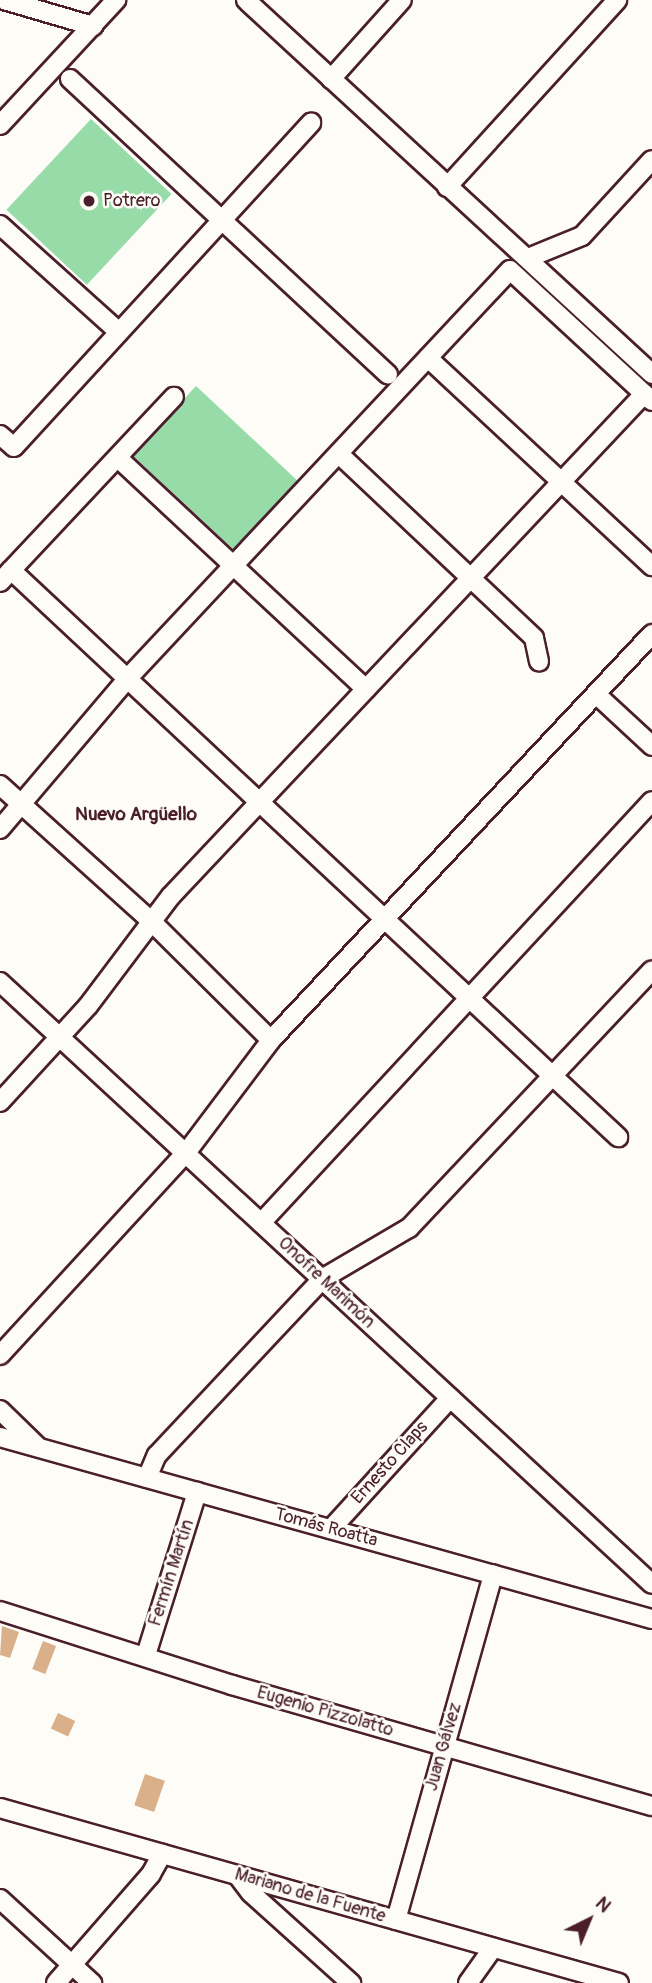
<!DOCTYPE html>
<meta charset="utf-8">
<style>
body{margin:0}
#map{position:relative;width:652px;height:1983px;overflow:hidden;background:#fdfcf7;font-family:Pangolin,sans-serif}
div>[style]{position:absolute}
.green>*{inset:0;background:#97dca8;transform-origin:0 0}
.building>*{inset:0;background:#dab08b;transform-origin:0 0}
.roads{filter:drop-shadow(2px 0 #4a1f2b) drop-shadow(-2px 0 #4a1f2b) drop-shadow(0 2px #4a1f2b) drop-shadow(0 -2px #4a1f2b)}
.minor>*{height:18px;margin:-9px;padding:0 9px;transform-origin:9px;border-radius:9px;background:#fdfcf7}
.dots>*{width:19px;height:19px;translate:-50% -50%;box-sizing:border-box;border:4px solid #fdfcf7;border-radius:50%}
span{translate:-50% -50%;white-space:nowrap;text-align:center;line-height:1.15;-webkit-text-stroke:5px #fdfcf7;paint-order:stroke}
.poi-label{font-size:18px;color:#4a1f2b}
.left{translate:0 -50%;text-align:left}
.street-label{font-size:18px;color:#4a1f2b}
.neighbourhood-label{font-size:19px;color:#4a1f2b;font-weight:700}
.north{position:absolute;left:554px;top:1885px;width:70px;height:70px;-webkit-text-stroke:5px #fdfcf7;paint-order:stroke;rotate:43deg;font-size:19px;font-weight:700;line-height:28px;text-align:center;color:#4a1f2b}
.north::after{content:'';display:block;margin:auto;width:24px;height:32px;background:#4a1f2b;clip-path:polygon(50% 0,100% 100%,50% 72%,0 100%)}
</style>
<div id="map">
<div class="green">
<div style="left:91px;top:119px;width:110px;height:124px;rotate:43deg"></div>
<div style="left:196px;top:386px;width:144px;height:94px;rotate:43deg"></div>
</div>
<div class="building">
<div style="clip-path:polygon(2px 1626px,19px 1632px,10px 1658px,0 1655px)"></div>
<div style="left:43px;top:1641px;width:14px;height:30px;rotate:21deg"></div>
<div style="left:58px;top:1713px;width:19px;height:17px;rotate:25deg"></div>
<div style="left:145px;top:1774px;width:21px;height:33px;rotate:19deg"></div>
</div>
<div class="roads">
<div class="minor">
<div style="left:4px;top:0;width:93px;rotate:16.3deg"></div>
<div style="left:246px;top:0;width:552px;rotate:42.65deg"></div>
<div style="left:70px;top:79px;width:434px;rotate:42.9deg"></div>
<div style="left:331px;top:79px;width:106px;rotate:-48.1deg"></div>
<div style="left:0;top:125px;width:171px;rotate:-47.1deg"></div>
<div style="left:447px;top:187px;width:253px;rotate:-47.7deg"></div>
<div style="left:0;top:225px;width:160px;rotate:42deg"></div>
<div style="left:528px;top:258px;width:58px;rotate:-22.2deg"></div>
<div style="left:582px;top:236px;width:103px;rotate:-47.4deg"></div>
<div style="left:428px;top:358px;width:306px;rotate:42.9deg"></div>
<div style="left:0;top:435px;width:18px;rotate:41deg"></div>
<div style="left:14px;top:447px;width:440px;rotate:-47.5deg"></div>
<div style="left:339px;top:454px;width:268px;rotate:43.3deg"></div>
<div style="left:534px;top:638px;width:24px;rotate:78deg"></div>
<div style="left:118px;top:458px;width:339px;rotate:43deg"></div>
<div style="left:11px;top:570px;width:831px;rotate:43.05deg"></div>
<div style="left:0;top:582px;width:254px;rotate:-46.8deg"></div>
<div style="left:597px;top:695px;width:75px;rotate:42.8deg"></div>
<div style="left:0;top:785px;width:203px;rotate:42deg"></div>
<div style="left:151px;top:921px;width:169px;rotate:44.8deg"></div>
<div style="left:0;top:829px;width:197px;rotate:-49.7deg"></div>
<div style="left:127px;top:679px;width:560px;rotate:-46.88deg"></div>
<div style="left:510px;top:270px;width:193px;rotate:42.7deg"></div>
<div style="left:0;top:982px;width:887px;rotate:42.72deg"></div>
<div style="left:0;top:1102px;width:130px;rotate:-47.5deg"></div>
<div style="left:88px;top:1006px;width:138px;rotate:-53deg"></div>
<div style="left:171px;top:896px;width:690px;rotate:-46.7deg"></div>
<div style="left:261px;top:1223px;width:575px;rotate:-47.18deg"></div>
<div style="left:0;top:1355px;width:275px;rotate:-47.4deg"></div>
<div style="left:186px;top:1153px;width:141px;rotate:-53deg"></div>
<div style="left:271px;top:1040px;width:557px;rotate:-46.82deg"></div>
<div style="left:0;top:1410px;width:52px;rotate:44.2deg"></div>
<div style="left:0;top:1437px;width:677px;rotate:15.6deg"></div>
<div style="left:147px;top:1478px;width:25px;rotate:-67deg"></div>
<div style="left:157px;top:1455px;width:241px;rotate:-46.8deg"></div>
<div style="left:322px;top:1279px;width:101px;rotate:-30.4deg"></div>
<div style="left:409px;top:1228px;width:354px;rotate:-46.7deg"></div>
<div style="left:331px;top:1529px;width:177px;rotate:-47.7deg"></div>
<div style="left:0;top:1611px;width:244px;rotate:17.7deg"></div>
<div style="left:232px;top:1685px;width:437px;rotate:16.1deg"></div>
<div style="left:146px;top:1655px;width:171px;rotate:-72.6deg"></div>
<div style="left:0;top:1808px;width:643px;rotate:15.79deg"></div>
<div style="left:238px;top:1876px;width:21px;rotate:53deg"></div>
<div style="left:251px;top:1893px;width:135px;rotate:42deg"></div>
<div style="left:0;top:1899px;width:125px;rotate:42.4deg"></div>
<div style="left:396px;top:1920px;width:359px;rotate:-74.3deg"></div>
<div style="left:56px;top:1983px;width:145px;rotate:-48.9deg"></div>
<div style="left:151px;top:1874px;width:23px;rotate:-61deg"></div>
<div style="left:468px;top:1983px;width:43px;rotate:-54.5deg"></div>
</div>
</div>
<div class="dots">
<div style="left:89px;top:201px;background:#4a1f2b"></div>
</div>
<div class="poi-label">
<span class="left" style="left:103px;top:201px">Potrero</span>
</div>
<div class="street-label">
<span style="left:326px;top:1283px;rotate:43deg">Onofre Marimón</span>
<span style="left:390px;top:1463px;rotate:-48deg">Ernesto Claps</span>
<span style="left:326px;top:1528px;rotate:15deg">Tomás Roatta</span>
<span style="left:172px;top:1573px;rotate:-72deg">Fermín Martín</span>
<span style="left:325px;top:1712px;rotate:16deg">Eugenio Pizzolatto</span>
<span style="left:444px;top:1747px;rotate:-74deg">Juan Gálvez</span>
<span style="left:310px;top:1896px;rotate:16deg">Mariano de la Fuente</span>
</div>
<div class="neighbourhood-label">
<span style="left:136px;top:815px">Nuevo Argüello</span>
</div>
<div class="north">N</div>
</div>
